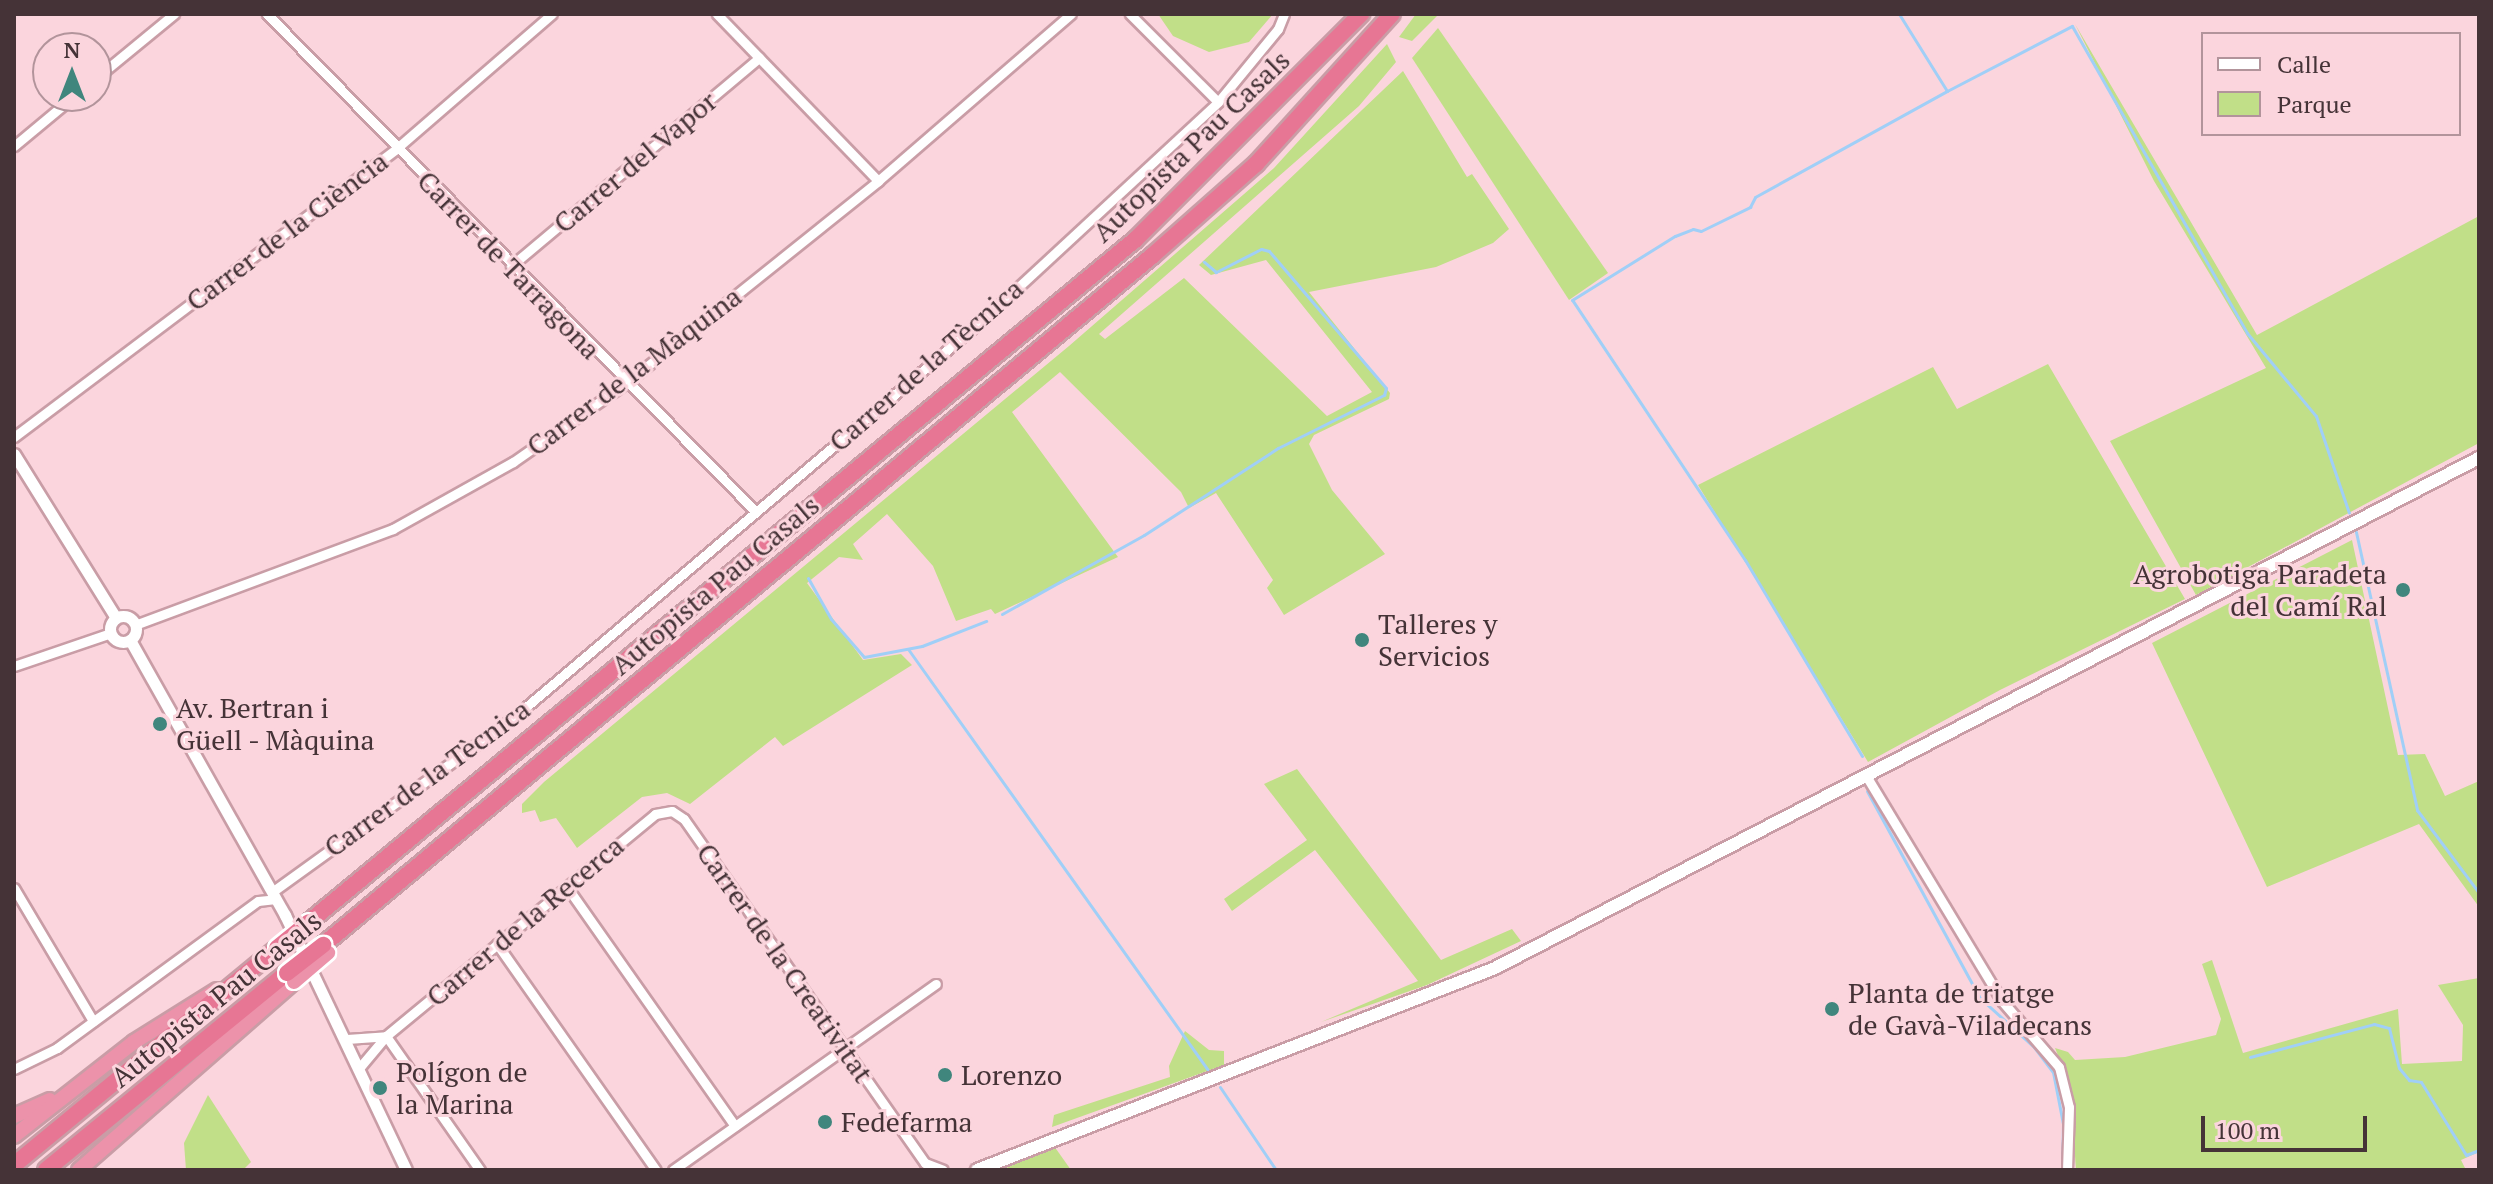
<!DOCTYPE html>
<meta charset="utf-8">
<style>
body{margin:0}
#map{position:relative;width:2493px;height:1184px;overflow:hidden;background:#fbd5dd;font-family:"PT Serif",serif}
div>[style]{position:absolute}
.green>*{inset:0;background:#c1df88}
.stream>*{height:3px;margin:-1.5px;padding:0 1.5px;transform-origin:1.5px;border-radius:1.5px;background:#a0cff7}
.roads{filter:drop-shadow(2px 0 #c99da6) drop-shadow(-2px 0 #c99da6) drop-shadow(0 2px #c99da6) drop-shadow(0 -2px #c99da6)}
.minor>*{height:9px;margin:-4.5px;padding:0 4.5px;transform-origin:4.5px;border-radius:4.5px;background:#fff}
.tertiary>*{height:11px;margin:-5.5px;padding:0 5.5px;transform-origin:5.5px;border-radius:5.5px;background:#fff}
.tertiary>.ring{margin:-5.5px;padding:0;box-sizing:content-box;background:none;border:11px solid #fff;border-radius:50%}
.secondary>*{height:12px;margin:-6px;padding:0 6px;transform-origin:6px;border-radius:6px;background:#fff}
.trunk>*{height:14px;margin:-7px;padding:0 7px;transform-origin:7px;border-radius:7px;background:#ec92aa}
.motorway>*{height:16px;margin:-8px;padding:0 8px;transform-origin:8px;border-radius:8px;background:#e77694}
.bridges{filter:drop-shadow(2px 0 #fff) drop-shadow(-2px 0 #fff) drop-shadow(0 2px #fff) drop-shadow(0 -2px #fff)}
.trunk-bridge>*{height:14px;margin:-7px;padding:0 7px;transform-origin:7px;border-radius:7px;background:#ec92aa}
.motorway-bridge>*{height:16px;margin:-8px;padding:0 8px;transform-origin:8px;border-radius:8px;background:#e77694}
.dots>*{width:22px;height:22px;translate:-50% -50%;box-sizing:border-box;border:4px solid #fbd5dd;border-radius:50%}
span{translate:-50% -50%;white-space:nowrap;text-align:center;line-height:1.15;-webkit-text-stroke:6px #fbd5dd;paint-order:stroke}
.street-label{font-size:28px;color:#453337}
.poi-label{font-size:28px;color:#453337}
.right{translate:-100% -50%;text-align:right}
.left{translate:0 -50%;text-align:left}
.frame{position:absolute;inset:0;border:16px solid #453337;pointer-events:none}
.legend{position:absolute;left:2201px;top:32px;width:260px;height:104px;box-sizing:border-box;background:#fbd5dd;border:2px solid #b2949b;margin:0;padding:10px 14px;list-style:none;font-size:24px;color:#453337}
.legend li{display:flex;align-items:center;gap:16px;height:40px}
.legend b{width:40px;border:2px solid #b2949b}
.north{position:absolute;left:32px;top:32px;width:80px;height:80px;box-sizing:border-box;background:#fbd5dd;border:2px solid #b2949b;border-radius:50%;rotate:0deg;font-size:22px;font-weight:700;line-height:32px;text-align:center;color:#453337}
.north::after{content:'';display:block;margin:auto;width:28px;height:36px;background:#40867d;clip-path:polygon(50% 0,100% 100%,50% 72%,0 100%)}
.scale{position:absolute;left:2201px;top:1116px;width:166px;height:36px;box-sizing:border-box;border:4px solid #453337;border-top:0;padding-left:10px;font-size:24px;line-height:28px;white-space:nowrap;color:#453337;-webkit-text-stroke:6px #fbd5dd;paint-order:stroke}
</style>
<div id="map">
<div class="green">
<div style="clip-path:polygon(1158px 14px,1273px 14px,1249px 42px,1209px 52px,1173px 36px)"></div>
<div style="clip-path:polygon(1416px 14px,1439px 14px,1412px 41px,1399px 37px)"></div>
<div style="clip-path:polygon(2075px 24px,2257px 335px,2479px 216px,2479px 443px,2196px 595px,2110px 441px,2266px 368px,2154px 181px)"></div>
<div style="clip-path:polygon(1438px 28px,1608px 273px,1569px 300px,1412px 58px)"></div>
<div style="clip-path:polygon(1387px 44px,1396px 62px,1359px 106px,1099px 334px,1105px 339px,1184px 278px,1327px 416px,1372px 392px,1266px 260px,1211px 275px,1199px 265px,1403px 71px,1467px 177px,1472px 174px,1509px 229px,1493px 243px,1436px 267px,1309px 292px,1390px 393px,1389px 399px,1314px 435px,1309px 444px,1332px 490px,1385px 554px,1284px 615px,1267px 588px,1273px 580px,1216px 493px,1189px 508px,1181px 492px,1060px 372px,1012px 412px,1118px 557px,995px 614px,991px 609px,956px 621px,933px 566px,887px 514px,853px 544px,863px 560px,839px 557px,807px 583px,863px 660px,901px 654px,912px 665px,783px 746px,775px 737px,690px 804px,667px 793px,642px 797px,577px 848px,556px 818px,540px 822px,535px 810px,522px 813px,522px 804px,544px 782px,1069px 346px,1274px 168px)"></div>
<div style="clip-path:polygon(2048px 364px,2185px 599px,2000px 690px,1868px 762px,1698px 485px,1933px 367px,1957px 409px)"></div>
<div style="clip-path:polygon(2352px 540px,2398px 755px,2425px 754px,2445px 796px,2479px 781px,2479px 907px,2419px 824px,2267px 887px,2152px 643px)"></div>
<div style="clip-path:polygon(1297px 769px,1441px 960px,1512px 929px,1521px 941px,1427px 985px,1321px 1022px,1418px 981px,1315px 850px,1232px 911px,1224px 899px,1307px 840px,1264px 784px)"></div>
<div style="clip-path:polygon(2212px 960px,2243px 1053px,2398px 1009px,2402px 1064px,2462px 1061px,2463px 1025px,2438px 985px,2479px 978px,2479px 1152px,2461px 1160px,2466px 1170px,2076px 1170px,2070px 1085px,2055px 1048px,2068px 1052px,2075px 1060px,2125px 1057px,2216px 1035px,2221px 1019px,2202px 964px)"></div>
<div style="clip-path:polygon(1185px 1031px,1209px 1050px,1224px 1051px,1224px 1065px,1052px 1127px,1054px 1115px,1170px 1077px,1169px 1066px)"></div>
<div style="clip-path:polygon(208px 1095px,251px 1162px,243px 1170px,186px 1170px,184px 1143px)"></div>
<div style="clip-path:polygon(1054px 1146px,1071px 1170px,1002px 1170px)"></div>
</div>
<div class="stream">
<div style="left:1947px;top:91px;width:141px;rotate:-27.5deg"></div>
<div style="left:2072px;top:26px;width:353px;rotate:60.3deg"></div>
<div style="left:2247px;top:333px;width:108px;rotate:50.3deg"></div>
<div style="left:2316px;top:416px;width:102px;rotate:71.2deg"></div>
<div style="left:2356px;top:532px;width:285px;rotate:77.6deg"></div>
<div style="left:2417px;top:810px;width:104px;rotate:53.2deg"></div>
<div style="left:808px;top:578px;width:47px;rotate:60.7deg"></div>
<div style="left:831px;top:619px;width:50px;rotate:49deg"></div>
<div style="left:864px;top:657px;width:59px;rotate:-10.7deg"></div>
<div style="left:922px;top:646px;width:69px;rotate:-21.3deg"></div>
<div style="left:1002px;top:614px;width:162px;rotate:-29.1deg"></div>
<div style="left:1144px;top:535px;width:160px;rotate:-33deg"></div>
<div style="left:1278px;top:448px;width:119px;rotate:-26.6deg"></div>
<div style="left:1384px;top:395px;width:7px;rotate:-74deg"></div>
<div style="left:1386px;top:388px;width:180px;rotate:-130.5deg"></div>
<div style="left:1269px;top:251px;width:8px;rotate:-166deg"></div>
<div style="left:1261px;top:249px;width:51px;rotate:152.9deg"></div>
<div style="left:1216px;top:272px;width:16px;rotate:-140deg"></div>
<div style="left:908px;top:649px;width:517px;rotate:54.53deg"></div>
<div style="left:1862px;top:756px;width:228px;rotate:-120.8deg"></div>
<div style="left:1745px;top:560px;width:312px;rotate:-123.6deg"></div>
<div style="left:1572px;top:300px;width:121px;rotate:-31.9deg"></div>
<div style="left:1675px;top:236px;width:19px;rotate:-21deg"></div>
<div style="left:1693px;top:229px;width:8px;rotate:14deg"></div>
<div style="left:1701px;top:231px;width:55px;rotate:-26.1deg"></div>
<div style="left:1750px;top:207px;width:11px;rotate:-63deg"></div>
<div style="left:1755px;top:197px;width:219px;rotate:-28.9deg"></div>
<div style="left:1947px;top:91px;width:91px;rotate:-121.9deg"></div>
<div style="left:1867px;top:791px;width:236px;rotate:61.4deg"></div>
<div style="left:1980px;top:998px;width:73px;rotate:42.2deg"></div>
<div style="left:2034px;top:1047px;width:31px;rotate:53deg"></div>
<div style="left:2053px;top:1072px;width:53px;rotate:79.1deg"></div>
<div style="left:2063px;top:1124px;width:46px;rotate:91.2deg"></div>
<div style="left:2250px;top:1057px;width:128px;rotate:-14.9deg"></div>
<div style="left:2374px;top:1024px;width:16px;rotate:15deg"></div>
<div style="left:2389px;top:1028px;width:41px;rotate:76deg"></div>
<div style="left:2399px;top:1068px;width:16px;rotate:50deg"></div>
<div style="left:2409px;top:1080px;width:12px;rotate:9deg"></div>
<div style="left:2421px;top:1082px;width:86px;rotate:58.3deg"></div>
<div style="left:2466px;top:1155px;width:14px;rotate:-21deg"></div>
<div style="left:1220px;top:1087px;width:100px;rotate:56deg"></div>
</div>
<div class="roads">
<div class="minor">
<div style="left:267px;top:14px;width:697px;rotate:45.52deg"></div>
<div style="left:717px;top:14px;width:232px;rotate:46deg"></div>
<div style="left:1130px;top:14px;width:124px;rotate:45deg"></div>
<div style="left:96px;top:78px;width:101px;rotate:-39.4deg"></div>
<div style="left:14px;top:146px;width:78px;rotate:-39.8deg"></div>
<div style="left:511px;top:266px;width:324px;rotate:-40deg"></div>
<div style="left:14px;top:437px;width:478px;rotate:-37deg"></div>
<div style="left:396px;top:149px;width:206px;rotate:-40.9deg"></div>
<div style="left:135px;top:625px;width:275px;rotate:-20.4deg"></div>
<div style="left:393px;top:529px;width:137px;rotate:-29.2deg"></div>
<div style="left:513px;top:462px;width:136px;rotate:-34.9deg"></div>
<div style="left:625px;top:384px;width:324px;rotate:-38.7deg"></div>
<div style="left:878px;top:181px;width:255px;rotate:-40.9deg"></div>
<div style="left:14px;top:666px;width:102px;rotate:-18.8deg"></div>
<div style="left:1865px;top:774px;width:265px;rotate:58.9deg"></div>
<div style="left:2002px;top:1001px;width:87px;rotate:49.2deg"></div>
<div style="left:2059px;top:1067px;width:41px;rotate:76deg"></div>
<div style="left:2069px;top:1107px;width:63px;rotate:91.8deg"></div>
<div style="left:567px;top:887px;width:292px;rotate:54.9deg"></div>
<div style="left:14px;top:888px;width:155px;rotate:59.3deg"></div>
<div style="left:272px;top:892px;width:297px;rotate:-35.8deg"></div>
<div style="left:513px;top:718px;width:620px;rotate:-40.29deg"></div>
<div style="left:986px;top:317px;width:316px;rotate:-42.8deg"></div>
<div style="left:1218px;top:102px;width:94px;rotate:-50.6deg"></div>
<div style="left:1278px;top:29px;width:16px;rotate:-68deg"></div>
<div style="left:497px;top:944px;width:276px;rotate:54.9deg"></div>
<div style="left:386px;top:1036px;width:164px;rotate:55deg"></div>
<div style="left:347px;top:1039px;width:39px;rotate:-4deg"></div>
<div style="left:360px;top:1067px;width:40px;rotate:-50deg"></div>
<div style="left:386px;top:1036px;width:349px;rotate:-39.5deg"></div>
<div style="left:655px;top:814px;width:17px;rotate:-10deg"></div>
<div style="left:672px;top:811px;width:14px;rotate:34deg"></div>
<div style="left:684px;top:819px;width:420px;rotate:55deg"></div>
<div style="left:925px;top:1163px;width:19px;rotate:21deg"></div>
<div style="left:14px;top:1069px;width:48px;rotate:-26deg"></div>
<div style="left:57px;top:1048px;width:249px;rotate:-36.2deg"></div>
<div style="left:258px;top:901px;width:18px;rotate:-6deg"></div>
<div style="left:673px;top:1170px;width:322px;rotate:-35.3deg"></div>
</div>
<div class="tertiary">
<div style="left:14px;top:454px;width:193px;rotate:58.1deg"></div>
<div class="ring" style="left:110px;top:616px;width:15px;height:15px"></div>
<div style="left:130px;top:640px;width:316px;rotate:60.6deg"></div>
<div style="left:285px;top:915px;width:282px;rotate:64.6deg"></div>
</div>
<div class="secondary">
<div style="left:977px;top:1170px;width:556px;rotate:-21.3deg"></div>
<div style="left:1495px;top:968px;width:1108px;rotate:-27.4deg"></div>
</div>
<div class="trunk">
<div style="left:14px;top:1116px;width:39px;rotate:-24deg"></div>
<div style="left:14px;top:1136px;width:152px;rotate:-38.1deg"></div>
<div style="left:134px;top:1042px;width:98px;rotate:-32.1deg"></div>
<div style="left:79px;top:1170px;width:286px;rotate:-41.2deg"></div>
</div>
<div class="motorway">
<div style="left:309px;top:922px;width:1071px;rotate:-39.55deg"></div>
<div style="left:1135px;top:240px;width:320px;rotate:-45deg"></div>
<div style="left:323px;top:945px;width:1078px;rotate:-39.73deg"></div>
<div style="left:1152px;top:256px;width:139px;rotate:-41.5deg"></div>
<div style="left:1256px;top:164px;width:202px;rotate:-47.8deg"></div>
<div style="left:14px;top:1165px;width:341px;rotate:-39.5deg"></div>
<div style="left:46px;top:1170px;width:311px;rotate:-39.3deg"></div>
</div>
</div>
<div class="bridges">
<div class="trunk-bridge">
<div style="left:294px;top:982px;width:45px;rotate:-40.5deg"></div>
</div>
<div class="motorway-bridge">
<div style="left:277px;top:948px;width:41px;rotate:-39.1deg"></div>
<div style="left:287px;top:973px;width:46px;rotate:-37.9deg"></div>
</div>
</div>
<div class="dots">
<div style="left:2403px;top:590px;background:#40867d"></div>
<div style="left:1362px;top:640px;background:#40867d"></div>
<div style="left:160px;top:724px;background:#40867d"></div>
<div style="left:1832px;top:1009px;background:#40867d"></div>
<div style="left:945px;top:1075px;background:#40867d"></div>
<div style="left:380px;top:1088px;background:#40867d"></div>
<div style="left:825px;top:1122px;background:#40867d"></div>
</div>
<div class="street-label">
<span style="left:1191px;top:146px;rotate:-44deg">Autopista Pau Casals</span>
<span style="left:635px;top:162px;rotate:-40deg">Carrer del Vapor</span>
<span style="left:287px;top:231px;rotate:-37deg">Carrer de la Ciència</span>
<span style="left:509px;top:265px;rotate:46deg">Carrer de Tarragona</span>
<span style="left:926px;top:365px;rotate:-41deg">Carrer de la Tècnica</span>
<span style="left:634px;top:371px;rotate:-37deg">Carrer de la Màquina</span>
<span style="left:715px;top:585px;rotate:-40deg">Autopista Pau Casals</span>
<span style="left:427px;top:778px;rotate:-36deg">Carrer de la Tècnica</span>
<span style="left:525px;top:921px;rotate:-40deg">Carrer de la Recerca</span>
<span style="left:785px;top:963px;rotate:55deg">Carrer de la Creativitat</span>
<span style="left:216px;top:999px;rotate:-39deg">Autopista Pau Casals</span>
</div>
<div class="poi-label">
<span class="right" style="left:2387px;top:590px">Agrobotiga Paradeta<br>del Camí Ral</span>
<span class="left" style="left:1378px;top:640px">Talleres y<br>Servicios</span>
<span class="left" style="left:176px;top:724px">Av. Bertran i<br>Güell - Màquina</span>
<span class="left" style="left:1848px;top:1009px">Planta de triatge<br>de Gavà-Viladecans</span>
<span class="left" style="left:396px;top:1088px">Polígon de<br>la Marina</span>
<span class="left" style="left:961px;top:1075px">Lorenzo</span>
<span class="left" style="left:841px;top:1122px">Fedefarma</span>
</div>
<div class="frame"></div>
<ul class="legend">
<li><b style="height:10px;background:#fff"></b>Calle</li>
<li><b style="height:22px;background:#c1df88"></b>Parque</li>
</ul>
<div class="north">N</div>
<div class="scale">100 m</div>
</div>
